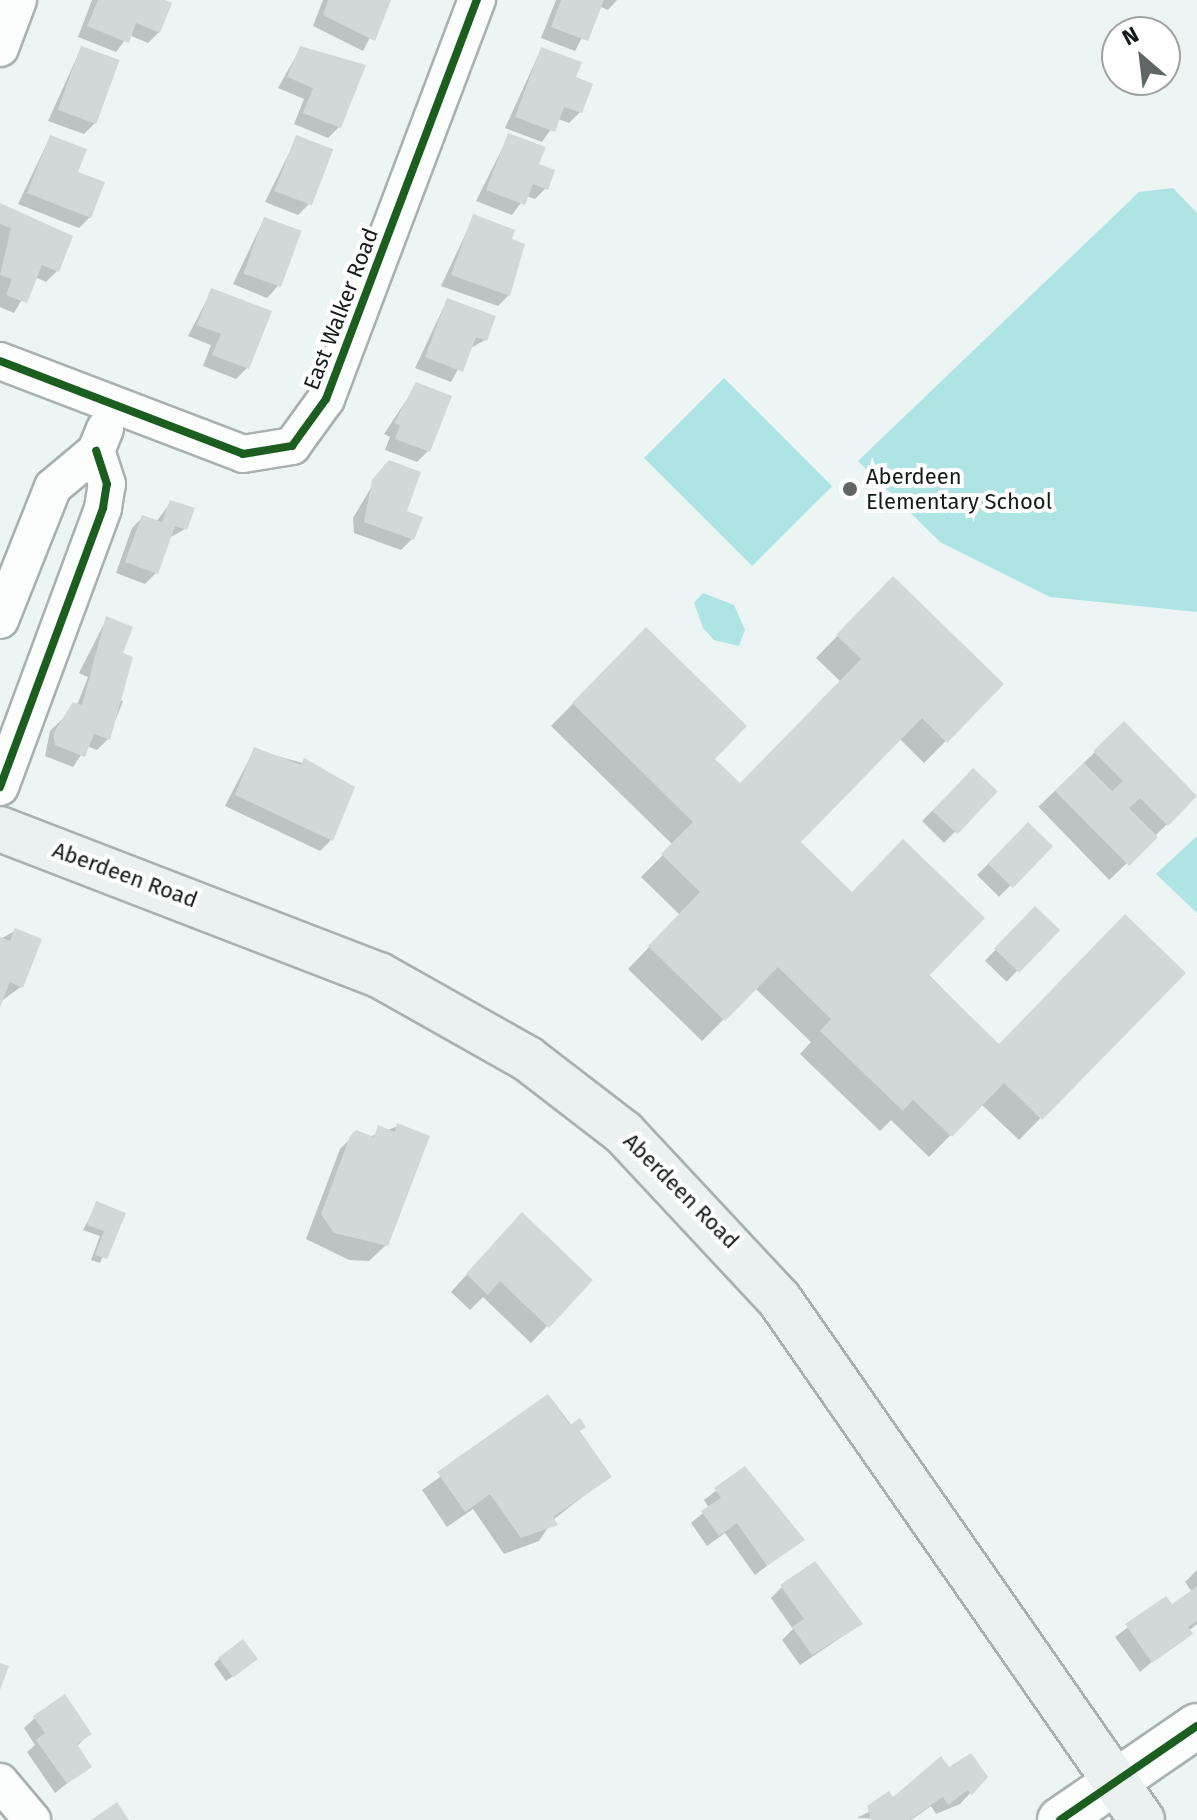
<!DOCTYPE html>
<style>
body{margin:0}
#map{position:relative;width:1197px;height:1820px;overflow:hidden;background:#ecf4f4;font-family:"Fira Sans",sans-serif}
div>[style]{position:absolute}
.green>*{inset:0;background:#aee4e4;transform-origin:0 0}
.shadow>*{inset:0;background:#0003;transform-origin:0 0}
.building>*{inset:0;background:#d2d8d8;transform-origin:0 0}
.roads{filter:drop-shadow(2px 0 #a9b0b0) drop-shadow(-2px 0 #a9b0b0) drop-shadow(0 2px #a9b0b0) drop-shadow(0 -2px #a9b0b0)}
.minor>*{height:36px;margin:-18px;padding:0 18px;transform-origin:18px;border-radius:18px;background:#fcfdfd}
.tertiary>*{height:44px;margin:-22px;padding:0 22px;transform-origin:22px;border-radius:22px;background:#fcfdfd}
.secondary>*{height:44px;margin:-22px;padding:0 22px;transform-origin:22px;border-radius:22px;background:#ebf1f1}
.cycleway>*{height:8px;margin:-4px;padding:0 4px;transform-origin:4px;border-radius:4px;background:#1b5e20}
.dots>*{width:22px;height:22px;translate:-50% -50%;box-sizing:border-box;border:4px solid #fff;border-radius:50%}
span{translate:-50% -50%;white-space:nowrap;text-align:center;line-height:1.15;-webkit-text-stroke:8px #fff;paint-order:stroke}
.street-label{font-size:22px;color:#151a1a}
.poi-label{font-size:22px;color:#151a1a}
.left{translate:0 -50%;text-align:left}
.north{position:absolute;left:1101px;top:16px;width:80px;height:80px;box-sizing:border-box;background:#fff;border:2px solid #a1a3a3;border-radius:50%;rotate:332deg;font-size:22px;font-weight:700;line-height:32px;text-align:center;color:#151a1a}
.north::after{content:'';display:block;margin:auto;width:28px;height:36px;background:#606666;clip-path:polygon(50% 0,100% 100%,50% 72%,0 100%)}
</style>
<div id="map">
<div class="green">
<div style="clip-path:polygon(1173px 188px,1197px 213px,1197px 612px,1050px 597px,940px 542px,858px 461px,1139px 192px)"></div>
<div style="left:724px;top:378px;width:153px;height:113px;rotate:45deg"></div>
<div style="clip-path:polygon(703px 593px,734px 605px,745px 630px,739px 646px,714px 640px,703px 628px,694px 603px)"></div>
<div style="clip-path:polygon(1197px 836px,1197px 913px,1156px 874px)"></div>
</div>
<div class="shadow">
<div style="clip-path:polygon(92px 0,160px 0,159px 32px,148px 43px,129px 35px,116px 52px,78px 37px)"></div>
<div style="clip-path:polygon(389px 0,363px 51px,313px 26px,323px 0)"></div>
<div style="clip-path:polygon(556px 0,617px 0,608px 10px,599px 6px,575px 51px,541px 38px)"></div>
<div style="clip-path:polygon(81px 48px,95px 123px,84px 134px,48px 121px)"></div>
<div style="clip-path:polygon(300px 49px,339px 127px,328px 138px,294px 124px,304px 99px,278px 88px)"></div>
<div style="clip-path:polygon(541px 49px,573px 78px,580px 112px,569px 123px,558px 119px,542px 142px,505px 128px)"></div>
<div style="clip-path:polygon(509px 135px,537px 165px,546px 188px,535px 199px,526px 196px,512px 215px,476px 201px)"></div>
<div style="clip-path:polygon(50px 137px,75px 173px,90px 217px,79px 228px,18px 204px)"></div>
<div style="clip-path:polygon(297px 137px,309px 204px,298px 215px,265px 202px)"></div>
<div style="clip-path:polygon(0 206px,57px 271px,46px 282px,35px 277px,14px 313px,0 307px)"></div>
<div style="clip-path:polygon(474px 216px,509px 295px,498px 306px,441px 286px)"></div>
<div style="clip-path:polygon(264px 219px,278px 286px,267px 298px,233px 284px)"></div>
<div style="clip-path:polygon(212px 290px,247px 368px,236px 379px,203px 366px,211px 345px,188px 336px)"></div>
<div style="clip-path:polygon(447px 300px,485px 340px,469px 349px,451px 382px,415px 368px)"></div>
<div style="clip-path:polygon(417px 384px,428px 451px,417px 462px,385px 450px,390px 437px,384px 434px)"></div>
<div style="clip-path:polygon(385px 464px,412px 539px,401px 550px,354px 533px,353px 518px)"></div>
<div style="clip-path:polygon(171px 502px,185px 529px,169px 538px,156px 573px,145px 584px,116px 573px,132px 528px,143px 517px,156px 522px)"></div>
<div style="clip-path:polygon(893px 578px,1002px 684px,924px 763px,899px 738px,798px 842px,999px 1046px,1183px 973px,1019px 1140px,981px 1104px,929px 1157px,891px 1120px,880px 1131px,800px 1054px,811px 1042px,755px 988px,702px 1041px,628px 969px,680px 915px,641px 877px,673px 845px,551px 726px,646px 630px,712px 759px,739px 786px,841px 682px,816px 658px)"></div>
<div style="clip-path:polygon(107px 618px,120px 654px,114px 698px,123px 701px,108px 739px,97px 750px,87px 746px,73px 767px,45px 756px,50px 731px,77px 705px,88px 677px,79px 673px)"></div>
<div style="left:1124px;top:724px;width:102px;height:119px;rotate:46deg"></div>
<div style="clip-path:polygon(254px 750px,322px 768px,331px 840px,320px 851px,225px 806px)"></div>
<div style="left:973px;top:770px;width:31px;height:72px;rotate:45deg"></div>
<div style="left:1028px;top:824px;width:31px;height:72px;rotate:45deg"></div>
<div style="left:1035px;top:909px;width:30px;height:72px;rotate:44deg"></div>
<div style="clip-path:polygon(15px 931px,22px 986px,0 1002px,0 939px)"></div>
<div style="clip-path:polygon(398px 1126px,386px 1245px,369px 1261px,349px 1260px,306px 1239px,340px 1149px,357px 1132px,369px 1137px)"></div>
<div style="clip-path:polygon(97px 1204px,123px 1214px,100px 1263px,91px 1260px,100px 1236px,83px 1230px)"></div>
<div style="clip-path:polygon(506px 1231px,591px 1280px,531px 1343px,483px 1297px,470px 1310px,451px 1292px)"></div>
<div style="clip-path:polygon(551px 1398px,609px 1476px,553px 1520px,539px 1541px,504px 1554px,473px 1509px,447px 1527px,422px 1490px)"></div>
<div style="clip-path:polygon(744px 1469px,802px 1539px,755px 1575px,725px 1533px,707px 1546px,691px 1523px,709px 1508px,704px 1500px)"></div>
<div style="clip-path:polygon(1197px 1570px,1197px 1624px,1140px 1672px,1115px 1637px,1166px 1599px,1171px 1606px,1192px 1592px,1185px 1582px)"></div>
<div style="clip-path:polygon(782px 1587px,861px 1624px,800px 1665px,782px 1640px,793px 1629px,771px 1598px)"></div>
<div style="clip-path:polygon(219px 1659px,250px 1664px,226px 1681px,214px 1664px)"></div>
<div style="clip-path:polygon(35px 1718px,89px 1734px,76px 1747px,89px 1766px,55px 1793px,27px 1752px,35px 1745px,24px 1728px)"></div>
<div style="clip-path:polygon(949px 1770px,985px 1777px,960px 1804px,936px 1814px,931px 1806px,911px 1820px,857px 1818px)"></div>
</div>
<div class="building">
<div style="clip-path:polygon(98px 0,165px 0,172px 3px,160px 33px,136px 23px,129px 43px,87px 26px)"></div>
<div style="clip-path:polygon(328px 0,391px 0,375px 41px,323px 15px)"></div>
<div style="clip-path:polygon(561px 0,604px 0,588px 41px,551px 27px)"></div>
<div style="left:81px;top:46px;width:41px;height:68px;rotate:20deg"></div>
<div style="clip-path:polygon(300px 46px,366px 65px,341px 128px,303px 113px,313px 88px,287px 77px)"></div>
<div style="clip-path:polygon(541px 47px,582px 62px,576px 77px,593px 84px,582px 113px,564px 107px,555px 132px,515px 117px)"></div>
<div style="clip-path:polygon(508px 133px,546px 147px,539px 164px,555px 170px,548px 190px,533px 184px,525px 205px,486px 190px)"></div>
<div style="clip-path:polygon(50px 135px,87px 149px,78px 172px,105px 182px,91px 218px,27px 193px)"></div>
<div style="left:296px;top:135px;width:40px;height:60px;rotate:21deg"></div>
<div style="clip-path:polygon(0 203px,73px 236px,59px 272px,42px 265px,27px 303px,6px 295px,12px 279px,0 275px,11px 228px,0 224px)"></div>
<div style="clip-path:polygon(473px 214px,515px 230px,512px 239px,525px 244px,510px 296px,451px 275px)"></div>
<div style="left:264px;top:217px;width:40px;height:60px;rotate:20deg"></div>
<div style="clip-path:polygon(211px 288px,272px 311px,249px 369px,212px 355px,221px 334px,197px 325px)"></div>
<div style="clip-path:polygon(447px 298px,496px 316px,487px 341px,476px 337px,463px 372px,425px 357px)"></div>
<div style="clip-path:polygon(416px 382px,452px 396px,430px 452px,395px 439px,400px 425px,394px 423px)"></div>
<div style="clip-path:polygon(389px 460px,421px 472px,407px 511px,423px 517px,414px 540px,364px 522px,372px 480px)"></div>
<div style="clip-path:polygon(170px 500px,195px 508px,187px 530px,175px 526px,158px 574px,125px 562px,142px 515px,162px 522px)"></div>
<div style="clip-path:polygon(893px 576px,1004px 684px,947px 743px,922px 718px,801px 842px,852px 892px,903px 839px,985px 918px,929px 976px,999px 1044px,1125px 914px,1186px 973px,1042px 1120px,1004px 1083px,952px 1137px,913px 1100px,903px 1111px,820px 1031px,831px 1019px,778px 967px,725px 1021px,648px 946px,700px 892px,661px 854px,693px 822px,572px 703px,646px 627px,747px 726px,715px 759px,740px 783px,861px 659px,836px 635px)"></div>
<div style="clip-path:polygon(106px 616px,133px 627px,123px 653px,133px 657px,110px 740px,94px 734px,85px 757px,55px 745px,53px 734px,73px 702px,82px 705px)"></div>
<div style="clip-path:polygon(1124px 721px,1197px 796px,1168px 826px,1140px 798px,1129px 808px,1158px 837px,1129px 866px,1055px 791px,1084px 763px,1112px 791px,1123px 781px,1093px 751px)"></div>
<div style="clip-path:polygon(254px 747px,301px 765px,304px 758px,355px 787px,333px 841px,235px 795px)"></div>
<div style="left:973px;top:768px;width:34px;height:59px;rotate:43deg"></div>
<div style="left:1028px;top:822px;width:35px;height:58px;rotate:44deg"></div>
<div style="left:1035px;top:906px;width:35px;height:59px;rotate:44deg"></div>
<div style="clip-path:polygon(15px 928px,42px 939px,23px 988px,10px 982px,0 1007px,0 937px,10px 941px)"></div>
<div style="clip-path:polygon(397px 1123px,430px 1136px,388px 1246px,334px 1233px,321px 1214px,350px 1136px,356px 1130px,374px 1137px,378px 1125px,395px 1132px)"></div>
<div style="clip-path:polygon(96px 1201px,126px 1213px,107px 1259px,95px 1255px,104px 1231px,87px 1225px)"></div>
<div style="clip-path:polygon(522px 1212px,593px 1280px,549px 1328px,500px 1281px,488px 1295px,466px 1274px)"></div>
<div style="clip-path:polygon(548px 1394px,570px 1425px,580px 1418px,586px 1427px,580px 1431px,612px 1477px,553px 1517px,558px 1525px,521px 1538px,490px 1494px,465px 1512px,437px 1472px)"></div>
<div style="clip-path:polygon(745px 1466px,805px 1540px,767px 1566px,737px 1523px,719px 1536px,701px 1511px,721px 1498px,714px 1488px)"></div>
<div style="clip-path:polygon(815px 1561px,863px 1624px,812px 1655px,792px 1627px,804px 1619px,780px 1585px)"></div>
<div style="clip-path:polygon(1197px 1586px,1197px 1621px,1188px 1627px,1193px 1634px,1152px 1663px,1125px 1624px,1166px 1596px,1172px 1604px)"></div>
<div style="left:243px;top:1639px;width:25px;height:31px;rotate:53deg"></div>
<div style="clip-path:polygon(0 1663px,9px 1666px,0 1690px)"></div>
<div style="clip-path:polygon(65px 1694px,92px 1734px,77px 1744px,92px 1767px,67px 1784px,36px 1740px,45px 1733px,33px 1716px)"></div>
<div style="clip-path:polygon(971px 1753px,988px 1777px,972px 1795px,968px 1790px,948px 1805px,943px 1797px,909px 1820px,871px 1820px,867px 1806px,889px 1791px,893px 1797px,941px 1756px,949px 1767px)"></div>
<div style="clip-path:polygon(117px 1802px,129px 1820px,91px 1820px)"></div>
</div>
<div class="roads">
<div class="minor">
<div style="left:0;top:48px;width:51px;rotate:-69.4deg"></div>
<div style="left:0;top:361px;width:260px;rotate:20.9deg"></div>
<div style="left:243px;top:454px;width:50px;rotate:-9.3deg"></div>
<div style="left:292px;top:446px;width:58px;rotate:-54.1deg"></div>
<div style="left:326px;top:399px;width:427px;rotate:-69.3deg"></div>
<div style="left:0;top:620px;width:143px;rotate:-68.3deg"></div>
<div style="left:53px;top:487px;width:56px;rotate:-39.9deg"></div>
<div style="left:96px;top:451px;width:24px;rotate:-68deg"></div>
<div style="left:0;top:787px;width:297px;rotate:-69.7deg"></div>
<div style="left:103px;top:508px;width:24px;rotate:-81deg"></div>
<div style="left:107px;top:484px;width:35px;rotate:-108deg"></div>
<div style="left:0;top:1782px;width:50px;rotate:49.9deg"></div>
</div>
<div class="tertiary">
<div style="left:1060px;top:1820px;width:166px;rotate:-34.5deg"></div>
</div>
<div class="secondary">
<div style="left:0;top:829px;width:406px;rotate:21.1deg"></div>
<div style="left:379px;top:975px;width:171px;rotate:29.4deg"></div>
<div style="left:528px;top:1059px;width:121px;rotate:37.6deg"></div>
<div style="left:624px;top:1133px;width:227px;rotate:47deg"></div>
<div style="left:779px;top:1299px;width:635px;rotate:55.13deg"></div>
</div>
</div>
<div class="cycleway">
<div style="left:0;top:361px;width:260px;rotate:20.9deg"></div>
<div style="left:243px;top:454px;width:50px;rotate:-9.3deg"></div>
<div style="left:292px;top:446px;width:58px;rotate:-54.1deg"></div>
<div style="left:326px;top:399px;width:427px;rotate:-69.3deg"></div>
<div style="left:0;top:787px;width:297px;rotate:-69.7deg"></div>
<div style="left:103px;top:508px;width:24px;rotate:-81deg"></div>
<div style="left:107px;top:484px;width:35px;rotate:-108deg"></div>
<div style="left:1060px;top:1820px;width:166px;rotate:-34.5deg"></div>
</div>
<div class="dots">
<div style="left:850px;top:489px;background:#606666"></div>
</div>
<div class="street-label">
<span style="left:341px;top:309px;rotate:-69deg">East Walker Road</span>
<span style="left:125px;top:875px;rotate:20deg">Aberdeen Road</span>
<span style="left:681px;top:1191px;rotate:45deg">Aberdeen Road</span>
</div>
<div class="poi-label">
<span class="left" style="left:866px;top:489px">Aberdeen<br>Elementary School</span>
</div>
<div class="north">N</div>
</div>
